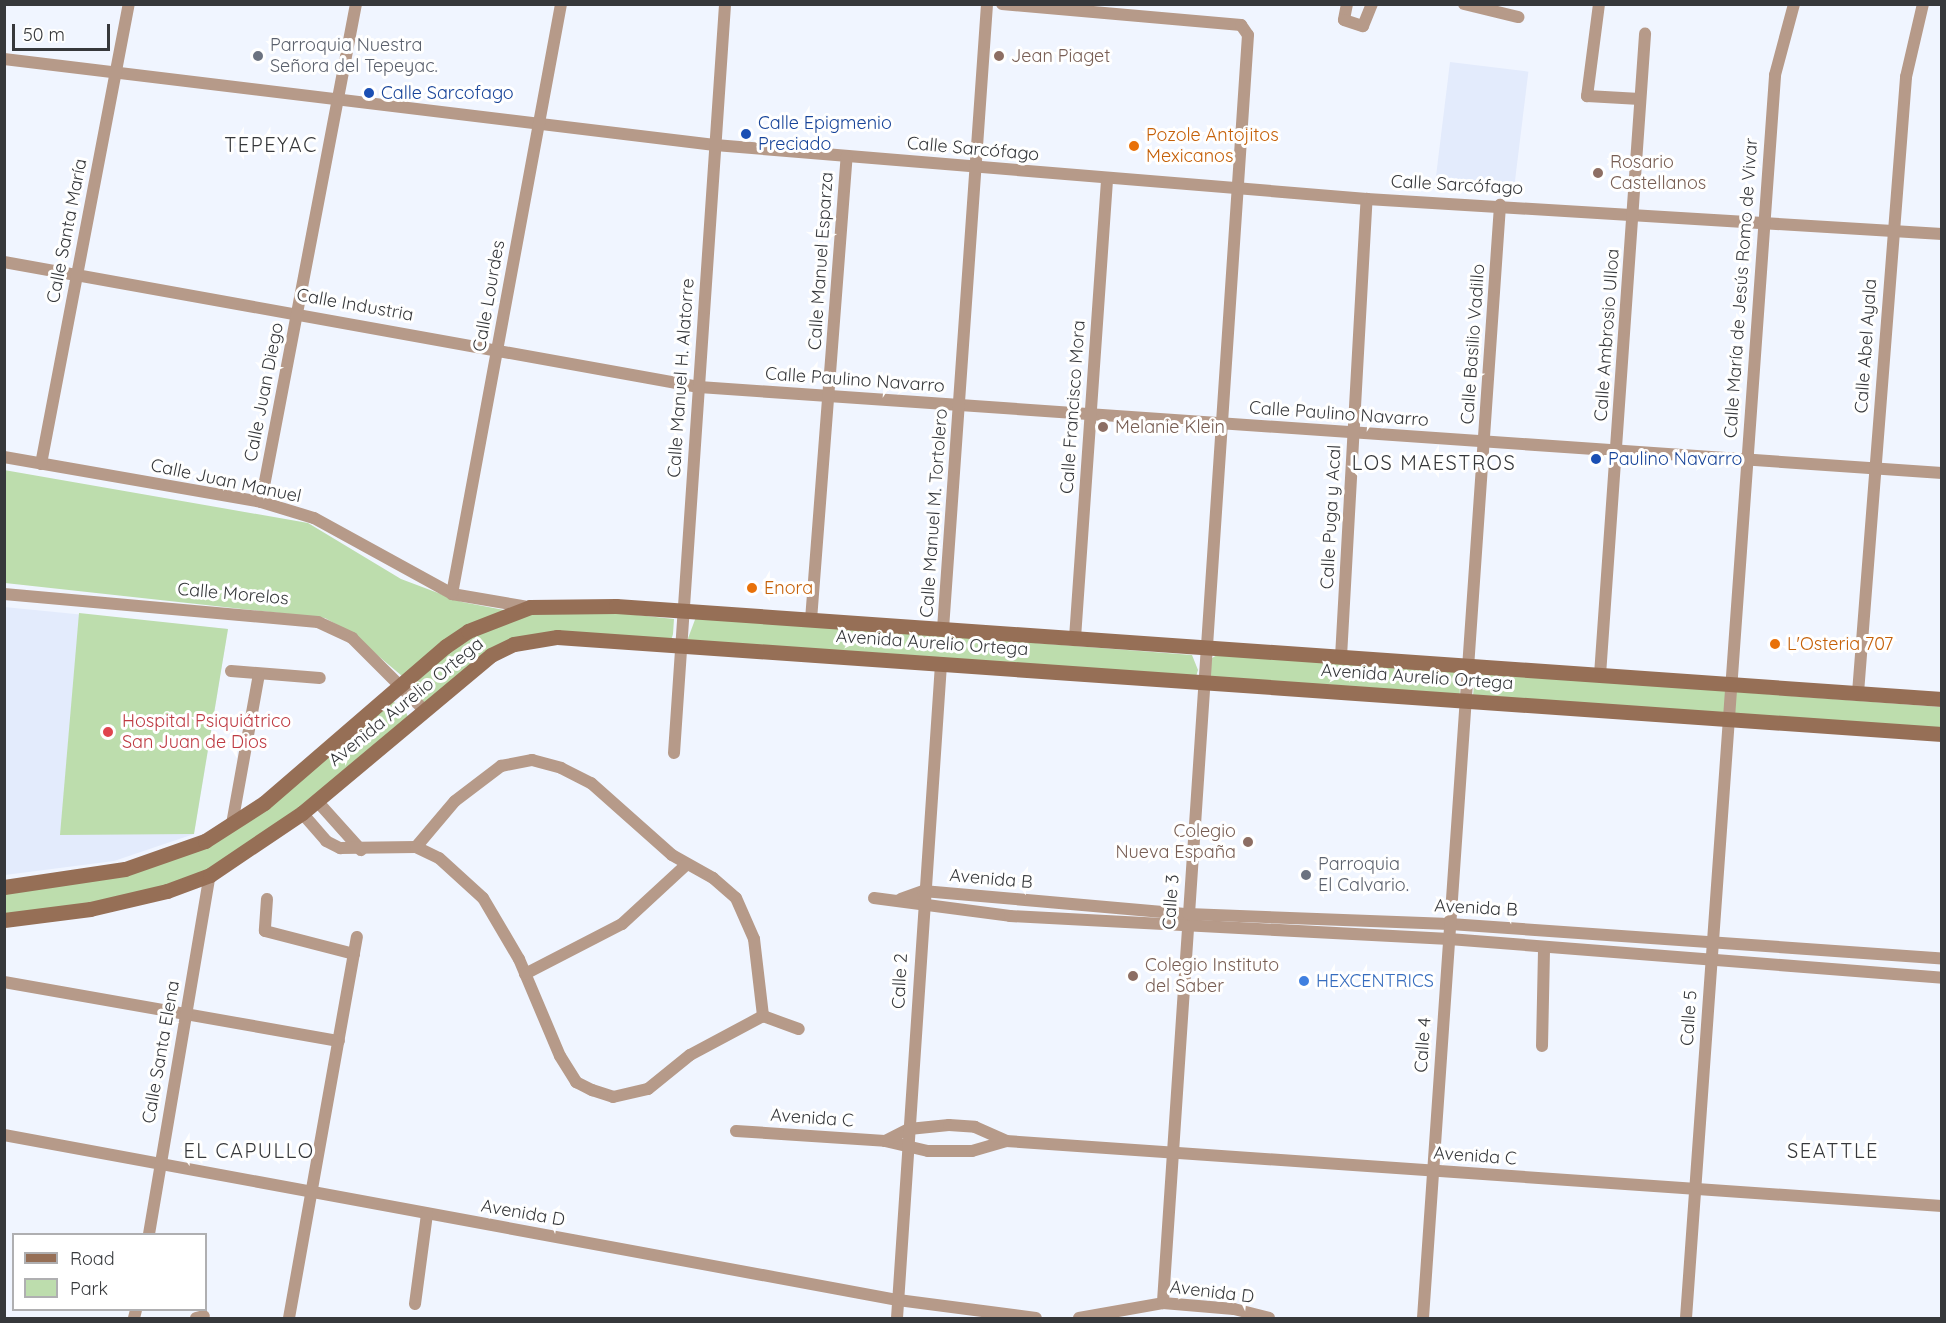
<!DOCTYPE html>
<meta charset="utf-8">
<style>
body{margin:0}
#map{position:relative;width:1946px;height:1323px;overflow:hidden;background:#f0f5ff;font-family:Quicksand,sans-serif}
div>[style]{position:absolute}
.built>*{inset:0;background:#e3ebfc;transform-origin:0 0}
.green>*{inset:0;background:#bdddad}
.street>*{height:12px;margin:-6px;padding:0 6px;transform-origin:6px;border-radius:6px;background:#b69a89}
.secondary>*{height:15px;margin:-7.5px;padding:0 7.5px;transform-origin:7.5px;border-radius:7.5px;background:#966f56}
.dots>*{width:16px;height:16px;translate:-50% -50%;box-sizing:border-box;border:3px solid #fff;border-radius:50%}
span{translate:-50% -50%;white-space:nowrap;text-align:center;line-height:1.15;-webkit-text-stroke:6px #fff;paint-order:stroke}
.worship-label{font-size:18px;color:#5b616d}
.left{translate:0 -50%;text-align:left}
.education-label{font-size:18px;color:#785e54}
.right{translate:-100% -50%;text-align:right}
.transit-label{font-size:18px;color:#164399}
.food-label{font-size:18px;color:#c56008}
.street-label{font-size:18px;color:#36383b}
.health-label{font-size:18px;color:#be3a42}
.shop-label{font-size:18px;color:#366cbe}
.neighbourhood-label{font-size:20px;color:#36383b;letter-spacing:1.5px}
.frame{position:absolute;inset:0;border:6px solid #36383b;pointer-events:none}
.legend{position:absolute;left:12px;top:1233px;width:195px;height:78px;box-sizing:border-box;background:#fff;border:2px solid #afafb1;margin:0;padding:8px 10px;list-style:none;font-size:18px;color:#36383b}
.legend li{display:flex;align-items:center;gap:12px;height:30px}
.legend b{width:30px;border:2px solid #afafb1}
.scale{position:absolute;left:12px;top:24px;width:98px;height:27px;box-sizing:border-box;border:3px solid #36383b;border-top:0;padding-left:8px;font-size:18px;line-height:21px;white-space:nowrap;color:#36383b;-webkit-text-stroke:4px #fff;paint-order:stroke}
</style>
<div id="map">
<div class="built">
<div style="left:1450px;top:62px;width:79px;height:125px;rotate:7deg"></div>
<div style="clip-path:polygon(4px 607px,228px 629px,194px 834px,114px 861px,5px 875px)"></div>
</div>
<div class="green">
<div style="clip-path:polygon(4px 470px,308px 523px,401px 579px,462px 602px,504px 610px,402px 676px,350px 632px,325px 618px,5px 583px)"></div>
<div style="clip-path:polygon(581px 609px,674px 619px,673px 634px,670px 644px,513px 643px,427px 707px,410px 688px,453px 649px,481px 633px,538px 610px)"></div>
<div style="clip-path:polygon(79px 613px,228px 629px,194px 834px,60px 835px)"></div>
<div style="clip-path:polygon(696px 617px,1192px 655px,1198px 670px,1195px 680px,687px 641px)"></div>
<div style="clip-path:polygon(1219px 654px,1459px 671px,1460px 699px,1207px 681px,1212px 658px)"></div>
<div style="clip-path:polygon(1482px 673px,1941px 707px,1941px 733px,1473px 695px,1475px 678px)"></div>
<div style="clip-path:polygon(392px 701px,404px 708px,409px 719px,318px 795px,216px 868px,150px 893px,5px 916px,4px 892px,203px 847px)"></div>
</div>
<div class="street">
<div style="left:1002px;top:4px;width:240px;rotate:5deg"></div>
<div style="left:1241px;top:25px;width:12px;rotate:55deg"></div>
<div style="left:1248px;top:35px;width:1271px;rotate:93.84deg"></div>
<div style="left:1347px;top:4px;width:16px;rotate:101deg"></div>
<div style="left:1344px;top:20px;width:20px;rotate:18deg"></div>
<div style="left:1363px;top:26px;width:24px;rotate:-68deg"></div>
<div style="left:1464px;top:4px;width:56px;rotate:13.5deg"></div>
<div style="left:1599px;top:4px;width:93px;rotate:97.4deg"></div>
<div style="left:1587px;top:96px;width:53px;rotate:3.2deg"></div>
<div style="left:4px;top:59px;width:716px;rotate:6.9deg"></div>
<div style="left:715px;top:145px;width:654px;rotate:4.73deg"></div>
<div style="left:1367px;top:199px;width:576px;rotate:3.48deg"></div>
<div style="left:4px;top:262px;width:706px;rotate:10.2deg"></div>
<div style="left:699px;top:387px;width:1246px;rotate:3.96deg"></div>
<div style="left:4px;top:457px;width:261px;rotate:9.9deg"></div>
<div style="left:261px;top:502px;width:55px;rotate:16.8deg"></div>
<div style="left:314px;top:518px;width:158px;rotate:28.8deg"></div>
<div style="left:452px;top:594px;width:77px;rotate:9.7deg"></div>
<div style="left:41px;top:464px;width:468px;rotate:-79.2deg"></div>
<div style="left:261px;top:502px;width:507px;rotate:-79.2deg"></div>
<div style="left:4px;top:594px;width:315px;rotate:5.1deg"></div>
<div style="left:318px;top:622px;width:38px;rotate:25deg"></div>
<div style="left:352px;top:638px;width:103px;rotate:45deg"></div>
<div style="left:452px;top:594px;width:600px;rotate:-79.53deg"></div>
<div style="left:811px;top:620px;width:465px;rotate:-85.6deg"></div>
<div style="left:943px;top:629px;width:627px;rotate:-85.97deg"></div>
<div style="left:1075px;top:638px;width:461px;rotate:-86deg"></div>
<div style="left:1341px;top:657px;width:459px;rotate:-86.8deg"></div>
<div style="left:231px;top:671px;width:89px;rotate:4.5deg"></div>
<div style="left:1600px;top:675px;width:643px;rotate:-85.98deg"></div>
<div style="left:1858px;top:693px;width:618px;rotate:-85.54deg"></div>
<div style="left:1906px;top:77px;width:75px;rotate:-76.9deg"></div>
<div style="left:674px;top:753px;width:751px;rotate:-86.1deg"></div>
<div style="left:317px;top:801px;width:66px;rotate:48.1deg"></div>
<div style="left:302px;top:813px;width:37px;rotate:49deg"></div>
<div style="left:326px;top:841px;width:16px;rotate:27deg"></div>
<div style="left:340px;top:848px;width:76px;rotate:-0.8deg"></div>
<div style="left:416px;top:847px;width:60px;rotate:-49.7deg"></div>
<div style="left:455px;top:801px;width:58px;rotate:-37.3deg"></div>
<div style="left:501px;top:766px;width:32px;rotate:-11deg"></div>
<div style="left:532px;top:760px;width:30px;rotate:15deg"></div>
<div style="left:561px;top:768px;width:34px;rotate:27deg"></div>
<div style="left:591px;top:783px;width:108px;rotate:41.6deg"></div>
<div style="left:672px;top:855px;width:47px;rotate:29.3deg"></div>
<div style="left:713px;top:878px;width:30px;rotate:41deg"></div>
<div style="left:736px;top:898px;width:45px;rotate:66.3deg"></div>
<div style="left:754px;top:939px;width:78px;rotate:83.3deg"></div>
<div style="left:232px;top:824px;width:152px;rotate:-79.8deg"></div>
<div style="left:416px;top:847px;width:25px;rotate:26deg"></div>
<div style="left:439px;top:858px;width:59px;rotate:42.3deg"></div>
<div style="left:483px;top:898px;width:71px;rotate:59.5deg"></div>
<div style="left:519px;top:959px;width:105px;rotate:67.1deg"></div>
<div style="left:560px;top:1056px;width:31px;rotate:58deg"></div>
<div style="left:576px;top:1082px;width:18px;rotate:27deg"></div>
<div style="left:592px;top:1090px;width:22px;rotate:18deg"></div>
<div style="left:613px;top:1097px;width:36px;rotate:-13deg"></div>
<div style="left:648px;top:1089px;width:54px;rotate:-39deg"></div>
<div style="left:690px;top:1055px;width:83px;rotate:-28.1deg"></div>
<div style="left:763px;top:1016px;width:38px;rotate:20deg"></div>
<div style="left:874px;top:898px;width:137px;rotate:7.5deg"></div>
<div style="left:1010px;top:916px;width:440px;rotate:3deg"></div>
<div style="left:1449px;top:939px;width:495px;rotate:4.5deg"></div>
<div style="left:267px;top:899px;width:32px;rotate:94deg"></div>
<div style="left:265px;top:931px;width:92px;rotate:14.5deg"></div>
<div style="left:901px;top:899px;width:23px;rotate:-20deg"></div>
<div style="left:923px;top:891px;width:266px;rotate:5deg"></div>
<div style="left:1188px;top:914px;width:262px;rotate:2.2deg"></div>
<div style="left:1450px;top:924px;width:493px;rotate:4deg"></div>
<div style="left:525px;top:974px;width:109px;rotate:-27.3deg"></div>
<div style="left:622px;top:924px;width:88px;rotate:-42.7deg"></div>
<div style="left:4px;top:982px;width:340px;rotate:10deg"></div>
<div style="left:1542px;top:1046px;width:98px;rotate:-88.8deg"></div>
<div style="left:736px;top:1131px;width:149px;rotate:3.8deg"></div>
<div style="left:885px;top:1141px;width:44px;rotate:13.1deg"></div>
<div style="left:928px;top:1151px;width:44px"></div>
<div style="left:972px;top:1151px;width:35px;rotate:-16deg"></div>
<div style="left:1006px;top:1141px;width:938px;rotate:3.97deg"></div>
<div style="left:4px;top:1135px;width:909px;rotate:10.46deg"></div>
<div style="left:898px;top:1300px;width:139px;rotate:7.4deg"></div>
<div style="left:885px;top:1141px;width:27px;rotate:-27deg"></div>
<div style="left:909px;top:1129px;width:40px;rotate:-5.7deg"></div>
<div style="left:949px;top:1125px;width:26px;rotate:4deg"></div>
<div style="left:975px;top:1127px;width:34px;rotate:24deg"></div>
<div style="left:149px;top:1234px;width:364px;rotate:-80.4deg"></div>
<div style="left:415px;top:1304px;width:91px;rotate:-82.4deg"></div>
<div style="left:134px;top:1318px;width:8px;rotate:-76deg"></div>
<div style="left:196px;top:1318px;width:8px;rotate:-14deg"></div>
<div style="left:289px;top:1318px;width:387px;rotate:-79.9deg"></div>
<div style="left:897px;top:1318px;width:655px;rotate:-86.15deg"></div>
<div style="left:1079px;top:1318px;width:85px;rotate:-10.1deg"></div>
<div style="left:1163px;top:1303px;width:71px;rotate:4.8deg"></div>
<div style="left:1234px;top:1309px;width:36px;rotate:14deg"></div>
<div style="left:1423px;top:1318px;width:1116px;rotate:-86.04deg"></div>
<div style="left:1686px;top:1318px;width:1246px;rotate:-85.9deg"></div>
<div style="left:1775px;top:75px;width:73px;rotate:-75deg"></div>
</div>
<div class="secondary">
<div style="left:4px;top:887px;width:122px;rotate:-8.5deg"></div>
<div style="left:125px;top:869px;width:85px;rotate:-19.3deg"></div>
<div style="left:205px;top:841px;width:70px;rotate:-32.8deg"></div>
<div style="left:264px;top:803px;width:240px;rotate:-40.8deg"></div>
<div style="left:446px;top:646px;width:27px;rotate:-34deg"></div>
<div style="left:468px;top:631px;width:66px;rotate:-21.2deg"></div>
<div style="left:530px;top:607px;width:86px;rotate:-0.7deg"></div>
<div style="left:616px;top:606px;width:1329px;rotate:4.01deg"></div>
<div style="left:4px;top:920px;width:87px;rotate:-7.3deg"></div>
<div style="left:90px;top:909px;width:79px;rotate:-13.2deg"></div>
<div style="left:167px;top:891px;width:46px;rotate:-20.4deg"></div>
<div style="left:210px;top:875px;width:111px;rotate:-34deg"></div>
<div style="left:302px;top:813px;width:246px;rotate:-39.9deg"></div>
<div style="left:491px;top:655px;width:25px;rotate:-26deg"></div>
<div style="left:514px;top:644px;width:44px;rotate:-9.2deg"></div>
<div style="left:557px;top:637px;width:1388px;rotate:4.01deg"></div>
</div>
<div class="dots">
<div style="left:258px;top:56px;background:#6b7280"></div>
<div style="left:999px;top:56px;background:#8d6e63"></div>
<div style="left:369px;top:93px;background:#1a4fb4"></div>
<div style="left:746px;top:134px;background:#1a4fb4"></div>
<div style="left:1134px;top:146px;background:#e8710a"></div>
<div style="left:1598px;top:173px;background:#8d6e63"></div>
<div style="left:1103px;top:427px;background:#8d6e63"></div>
<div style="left:1596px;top:459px;background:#1a4fb4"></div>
<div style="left:752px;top:588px;background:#e8710a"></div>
<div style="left:1775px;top:644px;background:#e8710a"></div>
<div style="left:108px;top:732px;background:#e0444e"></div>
<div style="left:1248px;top:842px;background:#8d6e63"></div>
<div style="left:1306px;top:875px;background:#6b7280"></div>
<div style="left:1133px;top:976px;background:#8d6e63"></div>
<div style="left:1304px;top:981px;background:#3f7fe0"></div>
</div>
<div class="worship-label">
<span class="left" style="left:270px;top:56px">Parroquia Nuestra<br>Señora del Tepeyac.</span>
<span class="left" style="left:1318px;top:875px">Parroquia<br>El Calvario.</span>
</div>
<div class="education-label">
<span class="left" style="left:1011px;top:56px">Jean Piaget</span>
<span class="left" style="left:1610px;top:173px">Rosario<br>Castellanos</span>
<span class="left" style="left:1115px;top:427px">Melanie Klein</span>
<span class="right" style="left:1236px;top:842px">Colegio<br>Nueva España</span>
<span class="left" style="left:1145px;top:976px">Colegio Instituto<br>del Saber</span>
</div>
<div class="transit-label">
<span class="left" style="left:381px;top:93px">Calle Sarcofago</span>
<span class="left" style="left:758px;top:134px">Calle Epigmenio<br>Preciado</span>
<span class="left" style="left:1608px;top:459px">Paulino Navarro</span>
</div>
<div class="food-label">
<span class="left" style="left:1146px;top:146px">Pozole Antojitos<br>Mexicanos</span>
<span class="left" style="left:764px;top:588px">Enora</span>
<span class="left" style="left:1787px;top:644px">L'Osteria 707</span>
</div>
<div class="street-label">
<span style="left:973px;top:149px;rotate:5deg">Calle Sarcófago</span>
<span style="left:1457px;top:185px;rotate:3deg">Calle Sarcófago</span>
<span style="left:67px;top:231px;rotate:-79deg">Calle Santa María</span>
<span style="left:821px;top:261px;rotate:-86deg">Calle Manuel Esparza</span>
<span style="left:1741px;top:288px;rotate:-86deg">Calle María de Jesús Romo de Vivar</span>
<span style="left:489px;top:296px;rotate:-80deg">Calle Lourdes</span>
<span style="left:355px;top:305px;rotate:10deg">Calle Industria</span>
<span style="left:1607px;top:335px;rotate:-86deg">Calle Ambrosio Ulloa</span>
<span style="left:1473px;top:344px;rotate:-86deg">Calle Basilio Vadillo</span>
<span style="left:1866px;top:346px;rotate:-86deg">Calle Abel Ayala</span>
<span style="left:681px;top:378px;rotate:-86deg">Calle Manuel H. Alatorre</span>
<span style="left:855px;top:380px;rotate:4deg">Calle Paulino Navarro</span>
<span style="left:264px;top:392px;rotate:-79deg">Calle Juan Diego</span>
<span style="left:1073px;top:407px;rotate:-86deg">Calle Francisco Mora</span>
<span style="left:1339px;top:414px;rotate:4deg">Calle Paulino Navarro</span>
<span style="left:226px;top:481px;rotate:12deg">Calle Juan Manuel</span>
<span style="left:934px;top:513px;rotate:-86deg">Calle Manuel M. Tortolero</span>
<span style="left:1331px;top:517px;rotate:-87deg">Calle Puga y Acal</span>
<span style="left:233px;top:594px;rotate:5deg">Calle Morelos</span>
<span style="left:932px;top:643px;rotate:4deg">Avenida Aurelio Ortega</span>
<span style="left:1417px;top:677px;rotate:4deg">Avenida Aurelio Ortega</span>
<span style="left:406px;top:702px;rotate:-39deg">Avenida Aurelio Ortega</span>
<span style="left:991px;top:879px;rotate:5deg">Avenida B</span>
<span style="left:1171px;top:902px;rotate:-86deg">Calle 3</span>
<span style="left:1476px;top:908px;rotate:3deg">Avenida B</span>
<span style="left:900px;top:981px;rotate:-87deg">Calle 2</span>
<span style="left:1689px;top:1018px;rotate:-86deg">Calle 5</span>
<span style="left:1423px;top:1045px;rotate:-86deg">Calle 4</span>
<span style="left:161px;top:1052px;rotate:-80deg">Calle Santa Elena</span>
<span style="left:812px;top:1118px;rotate:4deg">Avenida C</span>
<span style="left:1475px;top:1156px;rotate:4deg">Avenida C</span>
<span style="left:523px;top:1213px;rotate:10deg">Avenida D</span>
<span style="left:1212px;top:1292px;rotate:7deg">Avenida D</span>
</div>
<div class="health-label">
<span class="left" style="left:122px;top:732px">Hospital Psiquiátrico<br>San Juan de Dios</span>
</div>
<div class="shop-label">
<span class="left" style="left:1316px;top:981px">HEXCENTRICS</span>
</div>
<div class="neighbourhood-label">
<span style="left:271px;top:144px">TEPEYAC</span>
<span style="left:1434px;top:462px">LOS MAESTROS</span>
<span style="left:249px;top:1150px">EL CAPULLO</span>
<span style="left:1833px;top:1150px">SEATTLE</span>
</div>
<div class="frame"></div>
<ul class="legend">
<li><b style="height:8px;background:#966f56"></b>Road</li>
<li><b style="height:16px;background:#bdddad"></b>Park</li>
</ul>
<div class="scale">50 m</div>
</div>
